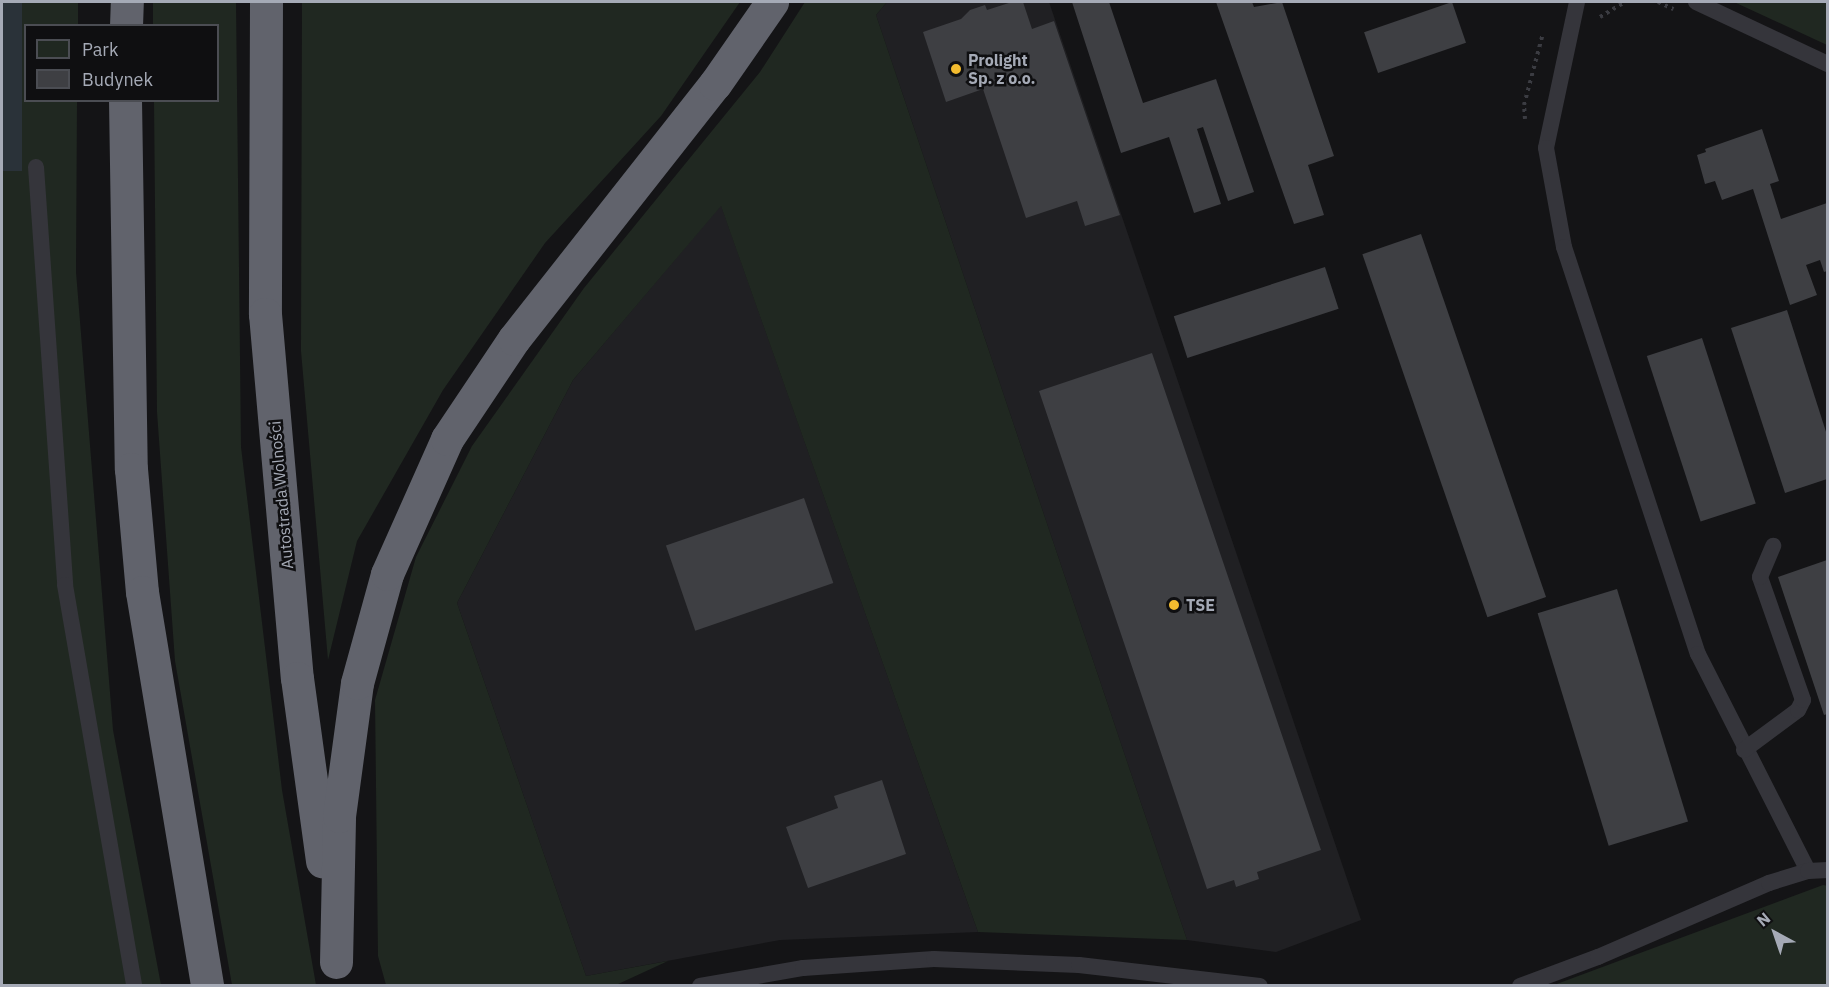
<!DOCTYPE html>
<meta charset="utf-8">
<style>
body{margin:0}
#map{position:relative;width:1829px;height:987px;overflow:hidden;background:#141416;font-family:"IBM Plex Sans",sans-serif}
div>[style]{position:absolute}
.built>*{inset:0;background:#202023}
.green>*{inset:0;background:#202821}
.water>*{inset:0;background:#2a3239;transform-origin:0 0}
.building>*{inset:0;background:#3e3f43;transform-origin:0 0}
.path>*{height:4px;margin-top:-2px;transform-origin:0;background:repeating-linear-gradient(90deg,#3b3c42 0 3px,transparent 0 7.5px)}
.lane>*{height:16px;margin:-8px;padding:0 8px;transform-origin:8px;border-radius:8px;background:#35353b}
.highway>*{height:33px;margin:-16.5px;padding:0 16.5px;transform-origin:16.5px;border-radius:16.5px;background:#61636c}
.dots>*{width:16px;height:16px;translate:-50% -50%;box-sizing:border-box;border:3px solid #0f0f11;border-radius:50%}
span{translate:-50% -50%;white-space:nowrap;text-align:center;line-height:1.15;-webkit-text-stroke:5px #0f0f11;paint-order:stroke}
.poi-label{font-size:16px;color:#a5aab6;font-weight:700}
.left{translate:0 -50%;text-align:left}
.street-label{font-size:16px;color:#a5aab6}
.frame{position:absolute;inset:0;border:3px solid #a5aab6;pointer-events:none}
.legend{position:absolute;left:24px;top:24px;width:195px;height:78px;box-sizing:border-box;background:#0f0f11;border:2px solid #4b4d53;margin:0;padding:8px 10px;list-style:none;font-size:18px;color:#a5aab6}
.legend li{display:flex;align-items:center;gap:12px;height:30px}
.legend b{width:30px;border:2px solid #4b4d53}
.north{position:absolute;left:1745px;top:903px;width:60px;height:60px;-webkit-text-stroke:4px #0f0f11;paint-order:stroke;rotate:320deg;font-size:16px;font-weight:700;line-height:24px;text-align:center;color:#a5aab6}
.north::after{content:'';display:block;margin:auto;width:21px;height:27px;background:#a5aab6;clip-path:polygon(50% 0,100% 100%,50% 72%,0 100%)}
</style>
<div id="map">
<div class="built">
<div style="clip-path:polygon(887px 2px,1049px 2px,1361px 920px,1276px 952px,1187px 940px,876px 15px)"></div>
<div style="clip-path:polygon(721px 205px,978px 932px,780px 940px,586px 976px,457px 603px,573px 380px)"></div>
</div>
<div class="green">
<div style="clip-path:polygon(22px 2px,78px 2px,78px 25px,26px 26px,26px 100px,77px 101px,76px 272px,113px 730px,161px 985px,2px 985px,2px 171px,22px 168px)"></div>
<div style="clip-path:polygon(153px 2px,236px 2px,241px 447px,282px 790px,316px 985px,232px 985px,175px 661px,157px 412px,154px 101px,218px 100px,218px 26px,153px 25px)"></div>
<div style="clip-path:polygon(302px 2px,740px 2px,661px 116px,545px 243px,443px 390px,357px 541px,328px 660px,301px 351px)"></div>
<div style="clip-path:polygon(805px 2px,887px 2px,876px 15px,1187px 940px,978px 932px,721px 206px,573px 380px,457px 603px,586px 976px,668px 961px,616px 985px,386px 985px,378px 956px,375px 700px,416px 557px,472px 446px,584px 288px,760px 72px)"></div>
<div style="clip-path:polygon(1734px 2px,1827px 2px,1827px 45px)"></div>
<div style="clip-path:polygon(1823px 885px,1828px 886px,1827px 985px,1554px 985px)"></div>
</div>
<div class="water">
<div style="left:2px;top:2px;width:20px;height:169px"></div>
</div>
<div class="building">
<div style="clip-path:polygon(1012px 2px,1023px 2px,1032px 29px,1054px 21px,1120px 215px,1085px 226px,1077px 201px,1026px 218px,983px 89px,946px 102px,923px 32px,961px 19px,970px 10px,985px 5px,987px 10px)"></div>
<div style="clip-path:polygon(1072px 2px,1109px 2px,1143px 103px,1216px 79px,1254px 192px,1228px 201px,1203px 127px,1197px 129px,1221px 204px,1194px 213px,1169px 137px,1121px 153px)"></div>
<div style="clip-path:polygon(1216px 2px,1252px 2px,1254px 7px,1282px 2px,1334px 156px,1308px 165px,1324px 215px,1294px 224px)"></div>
<div style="left:1452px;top:2px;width:43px;height:93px;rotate:71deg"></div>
<div style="clip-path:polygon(1762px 129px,1779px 181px,1770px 184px,1781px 219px,1827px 203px,1827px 271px,1824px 272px,1820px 260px,1806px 265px,1817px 295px,1790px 305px,1753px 189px,1722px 200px,1715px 181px,1705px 184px,1697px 155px,1706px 152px,1705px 149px)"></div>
<div style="left:1421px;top:234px;width:384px;height:62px;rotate:71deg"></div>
<div style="left:1325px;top:267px;width:44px;height:159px;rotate:72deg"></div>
<div style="clip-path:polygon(1787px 310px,1827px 435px,1827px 479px,1785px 493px,1731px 328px)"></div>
<div style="left:1702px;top:338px;width:174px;height:58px;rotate:72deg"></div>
<div style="clip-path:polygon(1152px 353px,1321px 850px,1257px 872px,1259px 879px,1236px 887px,1234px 880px,1207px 889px,1039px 391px)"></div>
<div style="left:804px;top:498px;width:90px;height:146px;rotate:71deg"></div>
<div style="clip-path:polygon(1827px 560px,1827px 714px,1824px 715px,1778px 577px)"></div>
<div style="left:1617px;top:589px;width:243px;height:83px;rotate:73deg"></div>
<div style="clip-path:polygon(882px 780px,906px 854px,808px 888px,786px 827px,838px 808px,834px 796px)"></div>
</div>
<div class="path">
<div style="left:1658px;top:2px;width:17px;rotate:25deg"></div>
<div style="left:1600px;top:17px;width:29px;rotate:-31deg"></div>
<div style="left:1525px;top:119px;width:14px;rotate:-94deg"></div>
<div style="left:1524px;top:105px;width:74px;rotate:-75.2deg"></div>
</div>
<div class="lane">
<div style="left:1577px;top:2px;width:149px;rotate:102deg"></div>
<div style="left:1546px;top:148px;width:101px;rotate:79.7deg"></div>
<div style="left:1564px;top:247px;width:428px;rotate:71.8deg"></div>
<div style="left:1698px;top:654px;width:243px;rotate:63.1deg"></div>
<div style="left:1696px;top:2px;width:146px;rotate:25.2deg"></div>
<div style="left:36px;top:167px;width:419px;rotate:86deg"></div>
<div style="left:65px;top:585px;width:407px;rotate:80.2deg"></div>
<div style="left:1744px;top:750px;width:67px;rotate:-36.5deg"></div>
<div style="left:1798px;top:710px;width:11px;rotate:-63deg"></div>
<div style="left:1803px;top:700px;width:130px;rotate:-109.3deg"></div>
<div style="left:1760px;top:577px;width:34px;rotate:-67deg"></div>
<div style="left:700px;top:986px;width:105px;rotate:-9.9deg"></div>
<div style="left:803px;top:968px;width:131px;rotate:-3.9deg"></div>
<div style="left:934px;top:959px;width:145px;rotate:2.4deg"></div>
<div style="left:1079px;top:965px;width:182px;rotate:6.6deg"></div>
<div style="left:1520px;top:986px;width:83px;rotate:-20.4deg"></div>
<div style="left:1598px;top:957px;width:186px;rotate:-23.4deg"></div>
<div style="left:1769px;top:883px;width:41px;rotate:-17.1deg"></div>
<div style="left:1808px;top:871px;width:20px;rotate:-3deg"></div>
</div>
<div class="highway">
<div style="left:266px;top:2px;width:312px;rotate:90.2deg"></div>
<div style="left:265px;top:314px;width:365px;rotate:85deg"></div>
<div style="left:297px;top:678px;width:185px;rotate:82.2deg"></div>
<div style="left:126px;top:26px;width:24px;rotate:-88deg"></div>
<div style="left:125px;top:100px;width:369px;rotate:89.1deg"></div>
<div style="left:131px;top:469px;width:123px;rotate:84.9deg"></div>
<div style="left:142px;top:592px;width:399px;rotate:80.6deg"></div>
<div style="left:336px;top:962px;width:146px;rotate:-88.8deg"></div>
<div style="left:339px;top:816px;width:134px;rotate:-82.3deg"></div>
<div style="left:357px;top:683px;width:113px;rotate:-74.6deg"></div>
<div style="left:387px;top:574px;width:148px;rotate:-66deg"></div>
<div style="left:447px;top:439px;width:120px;rotate:-56.2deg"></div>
<div style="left:514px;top:339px;width:325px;rotate:-51.8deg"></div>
<div style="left:715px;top:84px;width:100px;rotate:-55.2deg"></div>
</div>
<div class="dots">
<div style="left:956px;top:69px;background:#f2bb2f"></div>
<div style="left:1174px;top:605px;background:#f2bb2f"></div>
</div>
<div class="poi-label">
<span class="left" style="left:968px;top:69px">Prolight<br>Sp. z o.o.</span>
<span class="left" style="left:1186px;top:605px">TSE</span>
</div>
<div class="street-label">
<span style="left:281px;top:495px;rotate:-95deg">Autostrada Wolności</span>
</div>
<div class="frame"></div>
<ul class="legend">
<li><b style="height:16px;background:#202821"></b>Park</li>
<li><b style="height:16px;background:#3e3f43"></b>Budynek</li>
</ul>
<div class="north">N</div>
</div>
